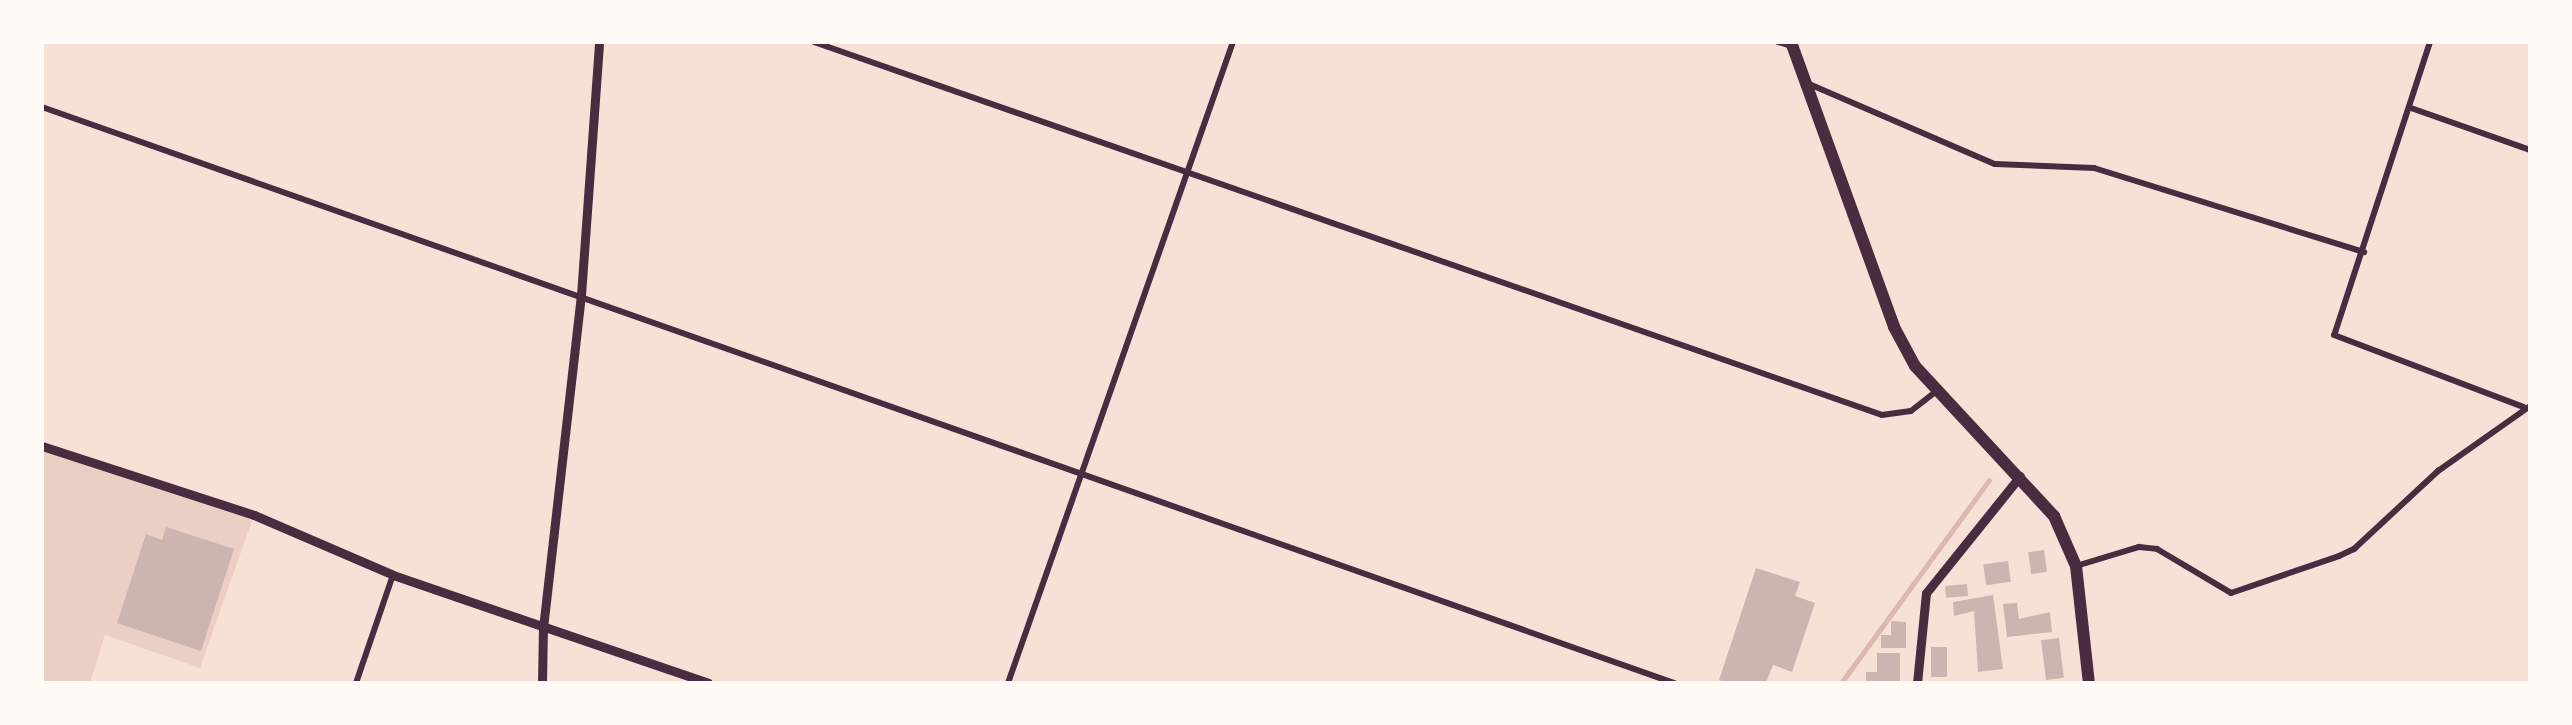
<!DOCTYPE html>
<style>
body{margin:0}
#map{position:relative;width:2572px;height:725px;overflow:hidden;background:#f7e1d7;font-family:Mulish,sans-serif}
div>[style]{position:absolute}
.green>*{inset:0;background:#ebcfc5}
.stream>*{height:5px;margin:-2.5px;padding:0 2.5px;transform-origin:2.5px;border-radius:2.5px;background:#dcb8b0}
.building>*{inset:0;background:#ccb4b1;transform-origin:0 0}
.minor>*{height:6px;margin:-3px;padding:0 3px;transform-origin:3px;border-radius:3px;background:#4a2c40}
.tertiary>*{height:9px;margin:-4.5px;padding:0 4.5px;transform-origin:4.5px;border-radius:4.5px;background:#4a2c40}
.primary>*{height:12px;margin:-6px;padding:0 6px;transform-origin:6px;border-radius:6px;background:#4a2c40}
span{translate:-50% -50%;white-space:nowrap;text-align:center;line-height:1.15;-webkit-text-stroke:4.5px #fffaf5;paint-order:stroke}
.frame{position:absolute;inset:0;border:44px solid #fffaf5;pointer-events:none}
</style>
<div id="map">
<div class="green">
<div style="clip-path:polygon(42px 446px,254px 515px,200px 668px,105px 635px,90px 683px,42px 683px)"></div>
</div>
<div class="stream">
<div style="left:1841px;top:683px;width:251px;rotate:-53.9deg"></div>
</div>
<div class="building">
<div style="clip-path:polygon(166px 527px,234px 549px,201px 651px,117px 623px,146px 534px,162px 540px)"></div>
<div style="left:2044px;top:550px;width:22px;height:16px;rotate:82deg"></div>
<div style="left:2008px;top:561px;width:21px;height:25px;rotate:82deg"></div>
<div style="clip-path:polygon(1756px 568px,1800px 582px,1795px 596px,1815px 603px,1792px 672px,1773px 665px,1766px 683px,1727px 683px,1719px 680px)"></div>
<div style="left:1967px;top:584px;width:12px;height:22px;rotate:85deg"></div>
<div style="clip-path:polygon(1993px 595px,2003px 669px,1978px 672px,1974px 611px,1954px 616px,1953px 602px)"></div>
<div style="clip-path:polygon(2017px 603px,2019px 619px,2050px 612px,2052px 632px,2007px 637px,2003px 604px)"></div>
<div style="clip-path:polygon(1891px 621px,1906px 622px,1906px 648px,1881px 648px,1881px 635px,1891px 635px)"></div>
<div style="left:2059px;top:638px;width:40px;height:18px;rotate:83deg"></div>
<div style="left:1931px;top:647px;width:16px;height:30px"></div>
<div style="clip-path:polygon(1877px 653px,1900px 653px,1900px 683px,1866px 683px,1866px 672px,1877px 672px)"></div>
</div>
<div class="minor">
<div style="left:814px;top:42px;width:1131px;rotate:19.25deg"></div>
<div style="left:1882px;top:415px;width:29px;rotate:-8deg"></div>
<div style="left:1911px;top:411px;width:33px;rotate:-38deg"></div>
<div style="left:1778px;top:42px;width:15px;rotate:16deg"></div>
<div style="left:2430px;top:42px;width:308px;rotate:108.1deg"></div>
<div style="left:2334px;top:335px;width:203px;rotate:20.8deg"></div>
<div style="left:1809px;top:84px;width:202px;rotate:23.3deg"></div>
<div style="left:1995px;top:164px;width:99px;rotate:2.3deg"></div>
<div style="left:2094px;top:168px;width:283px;rotate:17.3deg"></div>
<div style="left:42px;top:107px;width:1731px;rotate:19.44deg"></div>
<div style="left:2411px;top:108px;width:126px;rotate:19.4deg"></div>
<div style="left:2076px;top:566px;width:66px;rotate:-16.8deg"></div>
<div style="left:2139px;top:547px;width:18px;rotate:6deg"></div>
<div style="left:2157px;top:549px;width:86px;rotate:30.7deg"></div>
<div style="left:2231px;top:593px;width:114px;rotate:-18.9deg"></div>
<div style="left:2339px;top:556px;width:17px;rotate:-25deg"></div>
<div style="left:2354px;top:549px;width:115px;rotate:-42.9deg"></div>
<div style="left:2438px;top:471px;width:113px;rotate:-35.2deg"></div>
<div style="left:356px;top:683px;width:114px;rotate:-71.1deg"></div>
<div style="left:1008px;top:683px;width:679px;rotate:-70.66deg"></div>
</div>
<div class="tertiary">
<div style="left:42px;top:446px;width:223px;rotate:18deg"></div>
<div style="left:254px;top:515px;width:151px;rotate:23.3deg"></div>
<div style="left:393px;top:575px;width:333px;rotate:18.9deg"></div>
<div style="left:542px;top:683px;width:55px;rotate:-89deg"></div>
<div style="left:543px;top:628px;width:335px;rotate:-83.5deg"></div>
<div style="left:581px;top:295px;width:254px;rotate:-85.9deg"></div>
<div style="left:1917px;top:683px;width:90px;rotate:-84.3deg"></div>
<div style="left:1926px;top:593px;width:150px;rotate:-51.2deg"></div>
</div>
<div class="primary">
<div style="left:1791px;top:42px;width:303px;rotate:70.1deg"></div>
<div style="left:1894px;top:327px;width:44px;rotate:61.7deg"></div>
<div style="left:1915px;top:366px;width:205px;rotate:47.2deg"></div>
<div style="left:2054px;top:516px;width:55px;rotate:66.3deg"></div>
<div style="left:2076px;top:566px;width:118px;rotate:83.7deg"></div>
</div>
<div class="frame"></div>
</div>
